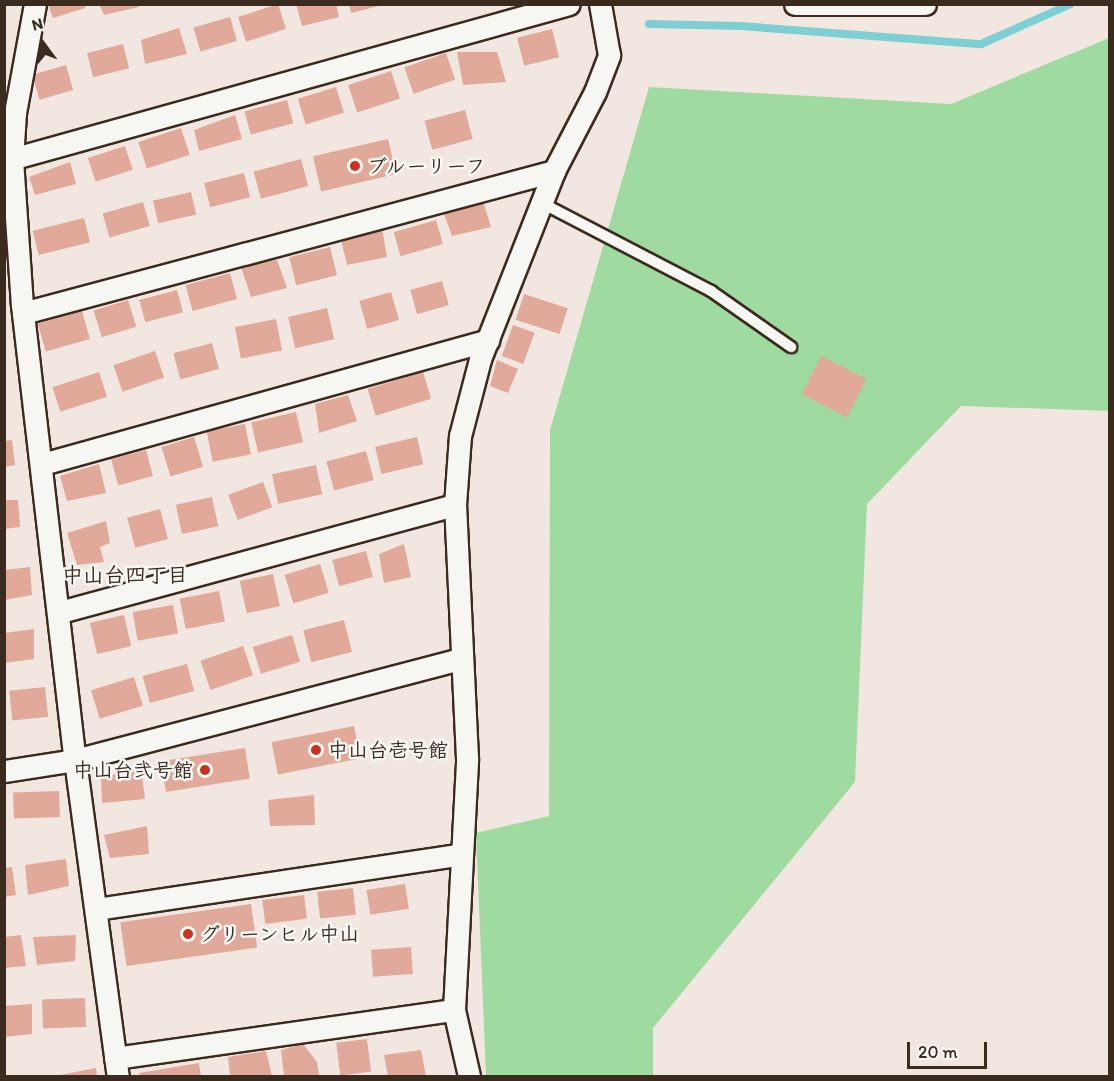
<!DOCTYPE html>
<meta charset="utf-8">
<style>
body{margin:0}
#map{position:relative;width:1114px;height:1081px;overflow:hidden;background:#f2e7e0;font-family:Itim,"Klee One",sans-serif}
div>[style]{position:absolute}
.green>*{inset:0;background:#9fdba1}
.stream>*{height:8px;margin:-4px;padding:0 4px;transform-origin:4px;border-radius:4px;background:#7dcfd4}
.building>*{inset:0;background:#e1a99a;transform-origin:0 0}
.roads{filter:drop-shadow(2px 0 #3b2a1e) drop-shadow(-2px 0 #3b2a1e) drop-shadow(0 2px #3b2a1e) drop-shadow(0 -2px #3b2a1e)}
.lane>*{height:10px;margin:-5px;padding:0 5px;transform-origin:5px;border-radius:5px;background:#f6f6f2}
.street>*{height:21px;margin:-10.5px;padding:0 10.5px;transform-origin:10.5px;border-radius:10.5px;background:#f6f6f2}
.dots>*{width:16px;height:16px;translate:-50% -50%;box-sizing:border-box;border:3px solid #f6f6f2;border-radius:50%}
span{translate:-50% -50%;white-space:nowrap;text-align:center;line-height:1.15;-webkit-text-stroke:5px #f6f6f2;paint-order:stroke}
.poi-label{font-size:20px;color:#3b2a1e;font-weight:700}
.left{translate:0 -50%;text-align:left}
.right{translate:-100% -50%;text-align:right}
.neighbourhood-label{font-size:21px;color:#3b2a1e;font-weight:700}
.frame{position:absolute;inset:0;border:6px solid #3b2a1e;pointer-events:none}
.north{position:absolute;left:12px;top:12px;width:60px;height:60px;-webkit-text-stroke:4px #f6f6f2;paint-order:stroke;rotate:345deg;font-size:16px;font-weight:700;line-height:24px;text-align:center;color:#3b2a1e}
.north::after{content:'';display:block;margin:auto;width:21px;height:27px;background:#3b2a1e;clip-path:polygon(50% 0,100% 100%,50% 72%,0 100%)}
.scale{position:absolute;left:907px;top:1042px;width:80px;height:27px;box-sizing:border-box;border:3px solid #3b2a1e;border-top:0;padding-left:8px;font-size:18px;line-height:21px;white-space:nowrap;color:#3b2a1e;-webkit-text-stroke:4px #f6f6f2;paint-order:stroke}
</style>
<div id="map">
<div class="green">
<div style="clip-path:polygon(1109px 38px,1109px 411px,961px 406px,867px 504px,855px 782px,653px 1028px,653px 1076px,486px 1076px,476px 833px,549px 816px,550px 430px,649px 87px,951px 104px)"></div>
</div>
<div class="stream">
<div style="left:649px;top:24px;width:91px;rotate:1.3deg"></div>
<div style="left:740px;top:26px;width:242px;rotate:4.3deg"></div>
<div style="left:981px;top:44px;width:98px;rotate:-24deg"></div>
</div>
<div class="building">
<div style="clip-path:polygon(48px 4px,85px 4px,85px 8px,53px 18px)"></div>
<div style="clip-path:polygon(99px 4px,138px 4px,139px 7px,104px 15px)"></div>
<div style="left:278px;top:4px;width:26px;height:42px;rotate:72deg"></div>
<div style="clip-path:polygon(296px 4px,336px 4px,339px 17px,302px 26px)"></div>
<div style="clip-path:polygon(349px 4px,383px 4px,383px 5px,351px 13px)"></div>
<div style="left:230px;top:17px;width:25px;height:38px;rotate:74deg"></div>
<div style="clip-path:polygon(179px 28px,187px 54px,145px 64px,141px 40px)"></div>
<div style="left:552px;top:29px;width:29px;height:36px;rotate:76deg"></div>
<div style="left:123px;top:44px;width:25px;height:37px;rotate:76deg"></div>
<div style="clip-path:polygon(457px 52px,497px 52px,506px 82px,463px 85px)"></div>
<div style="left:446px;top:53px;width:28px;height:44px;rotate:71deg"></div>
<div style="left:66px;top:65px;width:26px;height:35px;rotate:74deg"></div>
<div style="left:391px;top:71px;width:29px;height:45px;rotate:72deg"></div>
<div style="left:336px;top:87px;width:27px;height:40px;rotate:73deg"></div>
<div style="left:287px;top:100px;width:24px;height:44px;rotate:75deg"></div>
<div style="left:465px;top:110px;width:30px;height:42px;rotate:75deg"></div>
<div style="clip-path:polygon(235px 115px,242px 139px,199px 151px,194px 130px)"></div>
<div style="left:181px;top:128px;width:28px;height:45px;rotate:72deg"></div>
<div style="left:388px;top:139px;width:36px;height:77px;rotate:77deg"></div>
<div style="left:125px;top:146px;width:25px;height:39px;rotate:72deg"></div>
<div style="left:301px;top:159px;width:28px;height:49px;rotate:75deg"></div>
<div style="clip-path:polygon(70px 162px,76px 184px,35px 195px,29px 177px)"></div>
<div style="left:244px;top:173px;width:25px;height:41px;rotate:76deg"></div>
<div style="left:191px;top:192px;width:23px;height:39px;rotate:77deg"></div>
<div style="clip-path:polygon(483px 201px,491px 227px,452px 236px,444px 214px)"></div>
<div style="left:143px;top:202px;width:25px;height:42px;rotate:74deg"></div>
<div style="left:84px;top:218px;width:25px;height:53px;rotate:76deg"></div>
<div style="left:436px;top:220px;width:25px;height:44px;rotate:74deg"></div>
<div style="clip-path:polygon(382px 228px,387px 257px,347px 265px,341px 240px)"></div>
<div style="left:330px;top:247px;width:29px;height:42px;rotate:76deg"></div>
<div style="clip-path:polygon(277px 260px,287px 288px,251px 297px,241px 267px)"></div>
<div style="left:230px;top:273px;width:27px;height:46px;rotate:75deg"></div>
<div style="left:442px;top:281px;width:25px;height:33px;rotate:74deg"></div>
<div style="left:177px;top:290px;width:23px;height:39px;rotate:75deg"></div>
<div style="left:391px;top:292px;width:29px;height:33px;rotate:74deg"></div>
<div style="left:524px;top:294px;width:46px;height:27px;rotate:18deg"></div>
<div style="left:128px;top:300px;width:28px;height:36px;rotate:73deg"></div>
<div style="left:327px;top:308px;width:32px;height:40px;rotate:77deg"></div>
<div style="left:82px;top:311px;width:29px;height:46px;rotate:74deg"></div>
<div style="left:276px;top:319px;width:32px;height:42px;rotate:79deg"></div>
<div style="left:513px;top:325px;width:23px;height:33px;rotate:20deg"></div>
<div style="left:212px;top:343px;width:27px;height:40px;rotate:75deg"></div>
<div style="left:155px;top:351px;width:28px;height:44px;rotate:71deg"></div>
<div style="left:821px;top:356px;width:51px;height:43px;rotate:27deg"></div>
<div style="clip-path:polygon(497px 360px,518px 369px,508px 393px,490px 386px)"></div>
<div style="left:99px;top:372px;width:26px;height:49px;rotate:72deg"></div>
<div style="left:423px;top:372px;width:28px;height:58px;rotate:73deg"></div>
<div style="clip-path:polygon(348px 395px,357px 421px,319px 433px,315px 404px)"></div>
<div style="left:296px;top:412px;width:31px;height:46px;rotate:77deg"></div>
<div style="left:245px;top:424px;width:31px;height:39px;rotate:79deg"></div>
<div style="left:194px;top:437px;width:31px;height:34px;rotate:73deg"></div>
<div style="left:417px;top:437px;width:28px;height:43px;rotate:77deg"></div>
<div style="clip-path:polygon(12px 440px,15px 465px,4px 467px,4px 441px)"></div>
<div style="left:146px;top:450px;width:27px;height:36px;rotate:75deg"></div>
<div style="left:366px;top:451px;width:30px;height:41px;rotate:75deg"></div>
<div style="clip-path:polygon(99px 464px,106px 493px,67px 501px,60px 476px)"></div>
<div style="left:316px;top:465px;width:30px;height:45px;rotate:78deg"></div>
<div style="left:263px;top:482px;width:27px;height:37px;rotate:70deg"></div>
<div style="left:212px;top:497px;width:30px;height:37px;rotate:78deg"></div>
<div style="clip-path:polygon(4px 500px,18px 500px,20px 527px,4px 529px)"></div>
<div style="left:160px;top:509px;width:31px;height:34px;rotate:75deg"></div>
<div style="clip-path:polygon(106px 521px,110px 543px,100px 547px,104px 562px,77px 565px,67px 533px)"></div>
<div style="clip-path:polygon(404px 544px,411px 577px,384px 583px,379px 554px)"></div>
<div style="left:366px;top:551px;width:27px;height:35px;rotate:75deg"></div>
<div style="left:320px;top:564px;width:30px;height:37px;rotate:73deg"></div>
<div style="clip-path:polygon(30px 567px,32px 595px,4px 600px,4px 570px)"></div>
<div style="left:273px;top:574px;width:33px;height:34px;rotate:78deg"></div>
<div style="left:219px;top:591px;width:31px;height:40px;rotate:79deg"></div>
<div style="left:173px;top:605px;width:29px;height:41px;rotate:80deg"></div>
<div style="left:124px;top:615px;width:32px;height:35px;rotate:77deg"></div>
<div style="left:344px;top:620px;width:33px;height:42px;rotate:76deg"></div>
<div style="clip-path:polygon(34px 629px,34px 659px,4px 663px,4px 633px)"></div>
<div style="left:292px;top:635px;width:28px;height:41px;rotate:73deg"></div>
<div style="left:243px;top:646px;width:31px;height:45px;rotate:71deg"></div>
<div style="left:187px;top:664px;width:28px;height:46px;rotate:75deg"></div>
<div style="left:134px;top:677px;width:30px;height:45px;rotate:73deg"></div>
<div style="left:45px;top:687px;width:30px;height:36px;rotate:84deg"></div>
<div style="left:354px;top:726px;width:33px;height:84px;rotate:79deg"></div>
<div style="left:245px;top:748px;width:31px;height:85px;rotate:81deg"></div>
<div style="clip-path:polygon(141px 769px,145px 799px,102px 803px,101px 777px)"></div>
<div style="left:59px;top:791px;width:26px;height:46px;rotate:88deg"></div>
<div style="clip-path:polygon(314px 795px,315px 825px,270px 826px,268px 800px)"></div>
<div style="clip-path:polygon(147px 826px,149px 854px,110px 858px,104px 835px)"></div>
<div style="clip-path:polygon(66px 859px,69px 886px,28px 895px,25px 865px)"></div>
<div style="clip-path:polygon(12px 867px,16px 895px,4px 897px,4px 868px)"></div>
<div style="left:405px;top:884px;width:25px;height:39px;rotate:81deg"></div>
<div style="left:353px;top:888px;width:27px;height:36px;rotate:84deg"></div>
<div style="left:304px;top:895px;width:24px;height:42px;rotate:83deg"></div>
<div style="left:251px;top:904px;width:44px;height:132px;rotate:82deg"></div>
<div style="clip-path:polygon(21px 935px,26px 966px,4px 968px,4px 937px)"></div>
<div style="clip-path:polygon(76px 935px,75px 961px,37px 965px,33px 937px)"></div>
<div style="left:411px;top:947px;width:27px;height:40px;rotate:86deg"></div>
<div style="left:85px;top:998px;width:29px;height:43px;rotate:88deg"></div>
<div style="clip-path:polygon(32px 1004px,32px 1034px,4px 1037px,4px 1006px)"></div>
<div style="left:367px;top:1039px;width:33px;height:31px;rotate:83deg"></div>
<div style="clip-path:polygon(303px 1044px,317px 1062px,319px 1076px,284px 1076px,281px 1050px)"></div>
<div style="clip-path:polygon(421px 1050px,426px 1076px,388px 1076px,384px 1055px)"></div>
<div style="clip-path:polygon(266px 1051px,272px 1076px,230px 1076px,228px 1057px)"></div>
<div style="clip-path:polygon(199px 1063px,201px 1076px,140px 1076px,139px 1073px)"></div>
<div style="clip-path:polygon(96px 1068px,97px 1076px,60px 1076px,60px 1075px)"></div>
</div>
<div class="roads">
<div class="lane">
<div style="left:542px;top:203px;width:191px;rotate:27.5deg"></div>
<div style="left:711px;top:291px;width:98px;rotate:35deg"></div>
</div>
<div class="street">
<div style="left:35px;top:4px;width:111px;rotate:100.4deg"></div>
<div style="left:15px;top:113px;width:46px;rotate:93.7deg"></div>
<div style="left:12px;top:159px;width:146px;rotate:86.1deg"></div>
<div style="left:22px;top:305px;width:458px;rotate:83.4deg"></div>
<div style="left:75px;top:760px;width:319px;rotate:82.3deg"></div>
<div style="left:795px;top:4px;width:130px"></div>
<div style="left:4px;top:161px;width:586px;rotate:-15.53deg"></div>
<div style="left:23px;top:313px;width:550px;rotate:-14.97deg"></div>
<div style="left:42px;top:464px;width:463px;rotate:-15.5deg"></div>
<div style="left:60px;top:612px;width:409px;rotate:-15.2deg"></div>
<div style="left:4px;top:771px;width:72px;rotate:-8.8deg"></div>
<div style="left:75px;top:760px;width:398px;rotate:-14.7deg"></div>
<div style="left:96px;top:909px;width:367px;rotate:-8.5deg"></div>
<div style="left:115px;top:1058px;width:342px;rotate:-8.1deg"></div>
<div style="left:469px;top:1076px;width:68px;rotate:-102.8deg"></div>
<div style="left:454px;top:1010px;width:252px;rotate:-87deg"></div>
<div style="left:467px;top:758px;width:253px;rotate:-92.7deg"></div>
<div style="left:455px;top:505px;width:69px;rotate:-85.9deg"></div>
<div style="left:460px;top:436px;width:80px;rotate:-75.4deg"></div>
<div style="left:480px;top:359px;width:202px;rotate:-68.5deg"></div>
<div style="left:554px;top:171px;width:89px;rotate:-62.6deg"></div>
<div style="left:595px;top:92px;width:40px;rotate:-69deg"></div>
<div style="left:609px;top:55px;width:52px;rotate:-100deg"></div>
</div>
</div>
<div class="dots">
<div style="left:355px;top:166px;background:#c8321e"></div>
<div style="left:316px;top:750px;background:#c8321e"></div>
<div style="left:205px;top:770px;background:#c8321e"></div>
<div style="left:188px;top:934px;background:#c8321e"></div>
</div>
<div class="poi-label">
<span class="left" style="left:367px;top:166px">ブルーリーフ</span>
<span class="left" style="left:328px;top:750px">中山台壱号館</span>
<span class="right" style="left:193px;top:770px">中山台弐号館</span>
<span class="left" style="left:200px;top:934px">グリーンヒル中山</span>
</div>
<div class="neighbourhood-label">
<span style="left:125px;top:575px">中山台四丁目</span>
</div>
<div class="frame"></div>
<div class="north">N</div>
<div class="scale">20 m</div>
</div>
